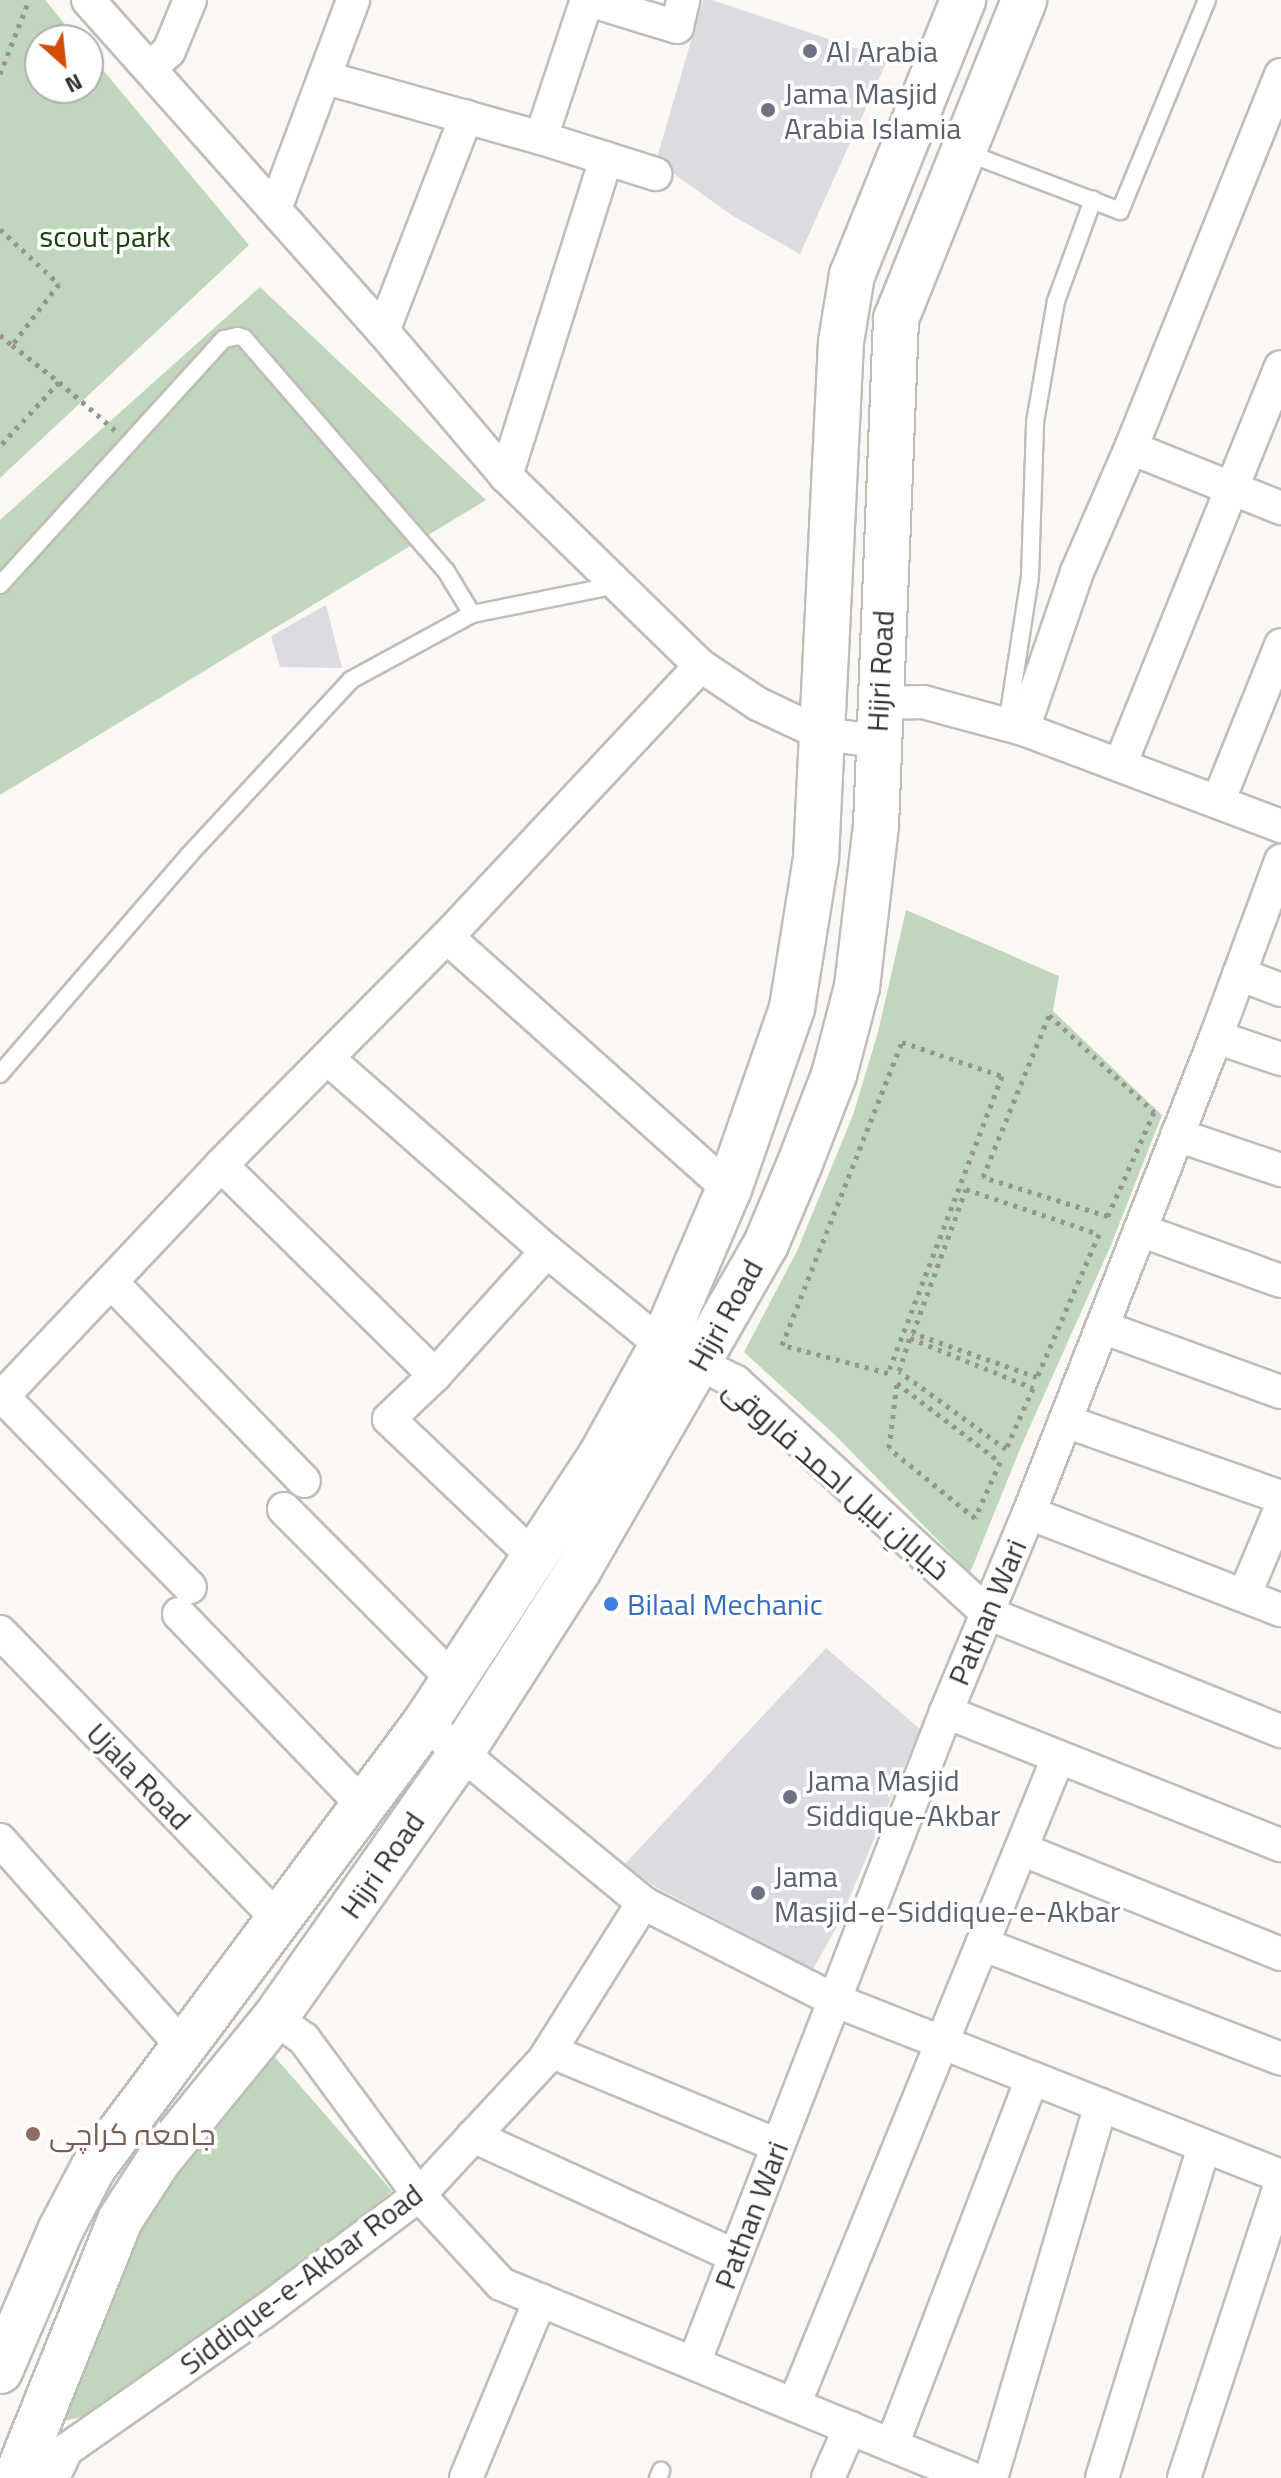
<!DOCTYPE html>
<meta charset="utf-8">
<style>
body{margin:0}
#map{position:relative;width:1281px;height:2478px;overflow:hidden;background:#fbf8f4;font-family:"Titillium Web",Cairo,sans-serif}
div>[style]{position:absolute}
.green>*{inset:0;background:#c1d7bd}
.building>*{inset:0;background:#dcdbe0}
.path>*{height:5px;margin-top:-2.5px;transform-origin:0;background:repeating-linear-gradient(90deg,#979592 0 4px,transparent 0 10px)}
.roads{filter:drop-shadow(2px 0 #bfbdb8) drop-shadow(-2px 0 #bfbdb8) drop-shadow(0 2px #bfbdb8) drop-shadow(0 -2px #bfbdb8)}
.service>*{height:16px;margin:-8px;padding:0 8px;transform-origin:8px;border-radius:8px;background:#fff}
.minor>*{height:32px;margin:-16px;padding:0 16px;transform-origin:16px;border-radius:16px;background:#fff}
.secondary>*{height:44px;margin:-22px;padding:0 22px;transform-origin:22px;border-radius:22px;background:#fff}
.dots>*{width:22px;height:22px;translate:-50% -50%;box-sizing:border-box;border:4px solid #fff;border-radius:50%}
span{translate:-50% -50%;white-space:nowrap;text-align:center;line-height:1.15;-webkit-text-stroke:7px #fff;paint-order:stroke}
.worship-label{font-size:30px;color:#5b616d}
.left{translate:0 -50%;text-align:left}
.park-label{font-size:30px;color:#18420f}
.street-label{font-size:30px;color:#333331}
.shop-label{font-size:30px;color:#366cbe}
.education-label{font-size:30px;color:#785e54}
.north{position:absolute;left:24px;top:24px;width:80px;height:80px;box-sizing:border-box;background:#fff;border:2px solid #adadad;border-radius:50%;rotate:153deg;font-size:22px;font-weight:700;line-height:32px;text-align:center;color:#333331}
.north::after{content:'';display:block;margin:auto;width:28px;height:36px;background:#d24e04;clip-path:polygon(50% 0,100% 100%,50% 72%,0 100%)}
</style>
<div id="map">
<div class="green">
<div style="clip-path:polygon(0 0,45px 0,78px 40px,40px 40px,40px 88px,88px 88px,88px 52px,249px 245px,0 478px)"></div>
<div style="clip-path:polygon(260px 287px,486px 500px,0 795px,0 520px)"></div>
<div style="clip-path:polygon(906px 910px,1059px 976px,1053px 1011px,1162px 1115px,1111px 1245px,1020px 1449px,970px 1573px,835px 1435px,744px 1352px,797px 1251px,853px 1115px,878px 1032px)"></div>
<div style="clip-path:polygon(274px 2056px,392px 2191px,288px 2278px,111px 2410px,56px 2423px,132px 2228px)"></div>
</div>
<div class="building">
<div style="clip-path:polygon(703px 0,712px 0,888px 59px,800px 254px,733px 216px,656px 161px)"></div>
<div style="clip-path:polygon(326px 605px,342px 668px,280px 667px,271px 636px)"></div>
<div style="clip-path:polygon(826px 1648px,920px 1729px,839px 1923px,813px 1969px,659px 1889px,624px 1865px)"></div>
</div>
<div class="path">
<div style="left:0;top:74px;width:79px;rotate:-68.6deg"></div>
<div style="left:0;top:229px;width:81px;rotate:43deg"></div>
<div style="left:59px;top:284px;width:77px;rotate:127.6deg"></div>
<div style="left:12px;top:345px;width:60px;rotate:38.2deg"></div>
<div style="left:59px;top:382px;width:87px;rotate:132.7deg"></div>
<div style="left:0;top:335px;width:16px;rotate:40deg"></div>
<div style="left:59px;top:382px;width:75px;rotate:40.7deg"></div>
<div style="left:1049px;top:1015px;width:143px;rotate:42.7deg"></div>
<div style="left:1154px;top:1112px;width:114px;rotate:113.9deg"></div>
<div style="left:1108px;top:1216px;width:131px;rotate:-162.7deg"></div>
<div style="left:983px;top:1177px;width:175px;rotate:-67.8deg"></div>
<div style="left:902px;top:1042px;width:106px;rotate:18.8deg"></div>
<div style="left:1002px;top:1076px;width:318px;rotate:111deg"></div>
<div style="left:888px;top:1373px;width:110px;rotate:-165.2deg"></div>
<div style="left:782px;top:1345px;width:326px;rotate:-68.4deg"></div>
<div style="left:966px;top:1189px;width:140px;rotate:18.7deg"></div>
<div style="left:1099px;top:1234px;width:156px;rotate:113.4deg"></div>
<div style="left:1037px;top:1377px;width:132px;rotate:-160.5deg"></div>
<div style="left:913px;top:1333px;width:153px;rotate:-69.8deg"></div>
<div style="left:910px;top:1338px;width:133px;rotate:22.1deg"></div>
<div style="left:1033px;top:1388px;width:67px;rotate:113.9deg"></div>
<div style="left:1006px;top:1449px;width:132px;rotate:-143.9deg"></div>
<div style="left:899px;top:1371px;width:35px;rotate:-72deg"></div>
<div style="left:897px;top:1383px;width:130px;rotate:37.5deg"></div>
<div style="left:1000px;top:1462px;width:61px;rotate:114.1deg"></div>
<div style="left:975px;top:1518px;width:111px;rotate:-140.9deg"></div>
<div style="left:889px;top:1448px;width:65px;rotate:-83deg"></div>
</div>
<div class="roads">
<div class="service">
<div style="left:965px;top:152px;width:166px;rotate:20.8deg"></div>
<div style="left:1120px;top:211px;width:228px;rotate:-67.6deg"></div>
<div style="left:0;top:585px;width:326px;rotate:-47.7deg"></div>
<div style="left:219px;top:344px;width:7px;rotate:-45deg"></div>
<div style="left:224px;top:339px;width:14px;rotate:-12deg"></div>
<div style="left:238px;top:336px;width:6px;rotate:18deg"></div>
<div style="left:244px;top:338px;width:308px;rotate:49.1deg"></div>
<div style="left:446px;top:571px;width:50px;rotate:58.8deg"></div>
<div style="left:1007px;top:725px;width:151px;rotate:-81.2deg"></div>
<div style="left:1030px;top:576px;width:154px;rotate:-88.1deg"></div>
<div style="left:1035px;top:422px;width:123px;rotate:-80.2deg"></div>
<div style="left:1056px;top:301px;width:108px;rotate:-69.9deg"></div>
<div style="left:0;top:1074px;width:289px;rotate:-49.2deg"></div>
<div style="left:189px;top:855px;width:238px;rotate:-47.2deg"></div>
<div style="left:351px;top:680px;width:138px;rotate:-28.6deg"></div>
<div style="left:472px;top:614px;width:148px;rotate:-11.3deg"></div>
<div style="left:658px;top:2478px;width:8px;rotate:-67deg"></div>
</div>
<div class="minor">
<div style="left:88px;top:0;width:443px;rotate:48.3deg"></div>
<div style="left:383px;top:331px;width:190px;rotate:49.7deg"></div>
<div style="left:506px;top:476px;width:272px;rotate:44.3deg"></div>
<div style="left:701px;top:666px;width:69px;rotate:33.7deg"></div>
<div style="left:758px;top:704px;width:71px;rotate:25.1deg"></div>
<div style="left:822px;top:734px;width:55px;rotate:7.3deg"></div>
<div style="left:589px;top:0;width:92px;rotate:17.1deg"></div>
<div style="left:677px;top:27px;width:28px;rotate:-77deg"></div>
<div style="left:150px;top:68px;width:25px;rotate:-42deg"></div>
<div style="left:169px;top:51px;width:55px;rotate:-67.6deg"></div>
<div style="left:326px;top:78px;width:223px;rotate:15.6deg"></div>
<div style="left:541px;top:138px;width:120px;rotate:17.5deg"></div>
<div style="left:541px;top:138px;width:145px;rotate:-71.6deg"></div>
<div style="left:275px;top:209px;width:223px;rotate:-69.5deg"></div>
<div style="left:383px;top:331px;width:230px;rotate:-68.8deg"></div>
<div style="left:1131px;top:448px;width:162px;rotate:21.8deg"></div>
<div style="left:506px;top:476px;width:333px;rotate:-72.5deg"></div>
<div style="left:879px;top:703px;width:44px;rotate:-1.3deg"></div>
<div style="left:923px;top:702px;width:104px;rotate:15.1deg"></div>
<div style="left:1023px;top:729px;width:276px;rotate:20.6deg"></div>
<div style="left:1023px;top:729px;width:166px;rotate:-71deg"></div>
<div style="left:1077px;top:572px;width:135px;rotate:-66.5deg"></div>
<div style="left:1131px;top:448px;width:402px;rotate:-68.1deg"></div>
<div style="left:1120px;top:765px;width:429px;rotate:-68deg"></div>
<div style="left:1218px;top:802px;width:169px;rotate:-68.1deg"></div>
<div style="left:447px;top:937px;width:378px;rotate:41.8deg"></div>
<div style="left:1239px;top:974px;width:45px;rotate:20.9deg"></div>
<div style="left:1216px;top:1037px;width:69px;rotate:18.7deg"></div>
<div style="left:327px;top:1058px;width:293px;rotate:41.3deg"></div>
<div style="left:547px;top:1251px;width:149px;rotate:39.3deg"></div>
<div style="left:662px;top:1345px;width:83px;rotate:26.6deg"></div>
<div style="left:736px;top:1382px;width:341px;rotate:42.6deg"></div>
<div style="left:987px;top:1613px;width:317px;rotate:21.9deg"></div>
<div style="left:1177px;top:1135px;width:110px;rotate:18.6deg"></div>
<div style="left:221px;top:1165px;width:300px;rotate:44.5deg"></div>
<div style="left:1140px;top:1230px;width:150px;rotate:19.9deg"></div>
<div style="left:111px;top:1282px;width:277px;rotate:45.9deg"></div>
<div style="left:1102px;top:1327px;width:190px;rotate:20deg"></div>
<div style="left:2px;top:1396px;width:268px;rotate:45.5deg"></div>
<div style="left:0;top:1399px;width:322px;rotate:-46.6deg"></div>
<div style="left:221px;top:1165px;width:321px;rotate:-45.3deg"></div>
<div style="left:447px;top:937px;width:371px;rotate:-46.9deg"></div>
<div style="left:1065px;top:1421px;width:229px;rotate:19.4deg"></div>
<div style="left:284px;top:1509px;width:241px;rotate:45.2deg"></div>
<div style="left:1029px;top:1513px;width:270px;rotate:21.1deg"></div>
<div style="left:536px;top:1559px;width:203px;rotate:-136.4deg"></div>
<div style="left:389px;top:1419px;width:64px;rotate:-43.7deg"></div>
<div style="left:435px;top:1375px;width:167px;rotate:-47.9deg"></div>
<div style="left:1245px;top:1594px;width:93px;rotate:-67.3deg"></div>
<div style="left:179px;top:1614px;width:267px;rotate:46.1deg"></div>
<div style="left:0;top:1632px;width:400px;rotate:45.9deg"></div>
<div style="left:946px;top:1712px;width:360px;rotate:21.7deg"></div>
<div style="left:425px;top:1723px;width:283px;rotate:39.5deg"></div>
<div style="left:643px;top:1903px;width:214px;rotate:26.9deg"></div>
<div style="left:834px;top:2000px;width:480px;rotate:21.5deg"></div>
<div style="left:0;top:1840px;width:275px;rotate:48.5deg"></div>
<div style="left:1021px;top:1849px;width:280px;rotate:22deg"></div>
<div style="left:982px;top:1944px;width:320px;rotate:21deg"></div>
<div style="left:275px;top:2018px;width:36px;rotate:36deg"></div>
<div style="left:304px;top:2039px;width:194px;rotate:53.6deg"></div>
<div style="left:419px;top:2195px;width:121px;rotate:47.3deg"></div>
<div style="left:501px;top:2284px;width:508px;rotate:22.43deg"></div>
<div style="left:550px;top:2051px;width:246px;rotate:22.5deg"></div>
<div style="left:473px;top:2136px;width:288px;rotate:24.6deg"></div>
<div style="left:694px;top:2363px;width:698px;rotate:-68.84deg"></div>
<div style="left:946px;top:1712px;width:216px;rotate:-67.4deg"></div>
<div style="left:1029px;top:1513px;width:511px;rotate:-68.55deg"></div>
<div style="left:1216px;top:1037px;width:188px;rotate:-69.7deg"></div>
<div style="left:794px;top:2405px;width:699px;rotate:-67.8deg"></div>
<div style="left:892px;top:2445px;width:393px;rotate:-69.1deg"></div>
<div style="left:53px;top:2478px;width:31px;rotate:-65deg"></div>
<div style="left:66px;top:2450px;width:239px;rotate:-35deg"></div>
<div style="left:262px;top:2313px;width:196px;rotate:-36.9deg"></div>
<div style="left:419px;top:2195px;width:184px;rotate:-47.2deg"></div>
<div style="left:544px;top:2060px;width:186px;rotate:-57.8deg"></div>
<div style="left:466px;top:2478px;width:193px;rotate:-67.4deg"></div>
<div style="left:828px;top:2478px;width:55px;rotate:-66.3deg"></div>
<div style="left:991px;top:2478px;width:389px;rotate:-73.6deg"></div>
<div style="left:1102px;top:2478px;width:347px;rotate:-72.9deg"></div>
<div style="left:1184px;top:2478px;width:311px;rotate:-71.8deg"></div>
</div>
<div class="secondary">
<div style="left:0;top:2371px;width:155px;rotate:-66.8deg"></div>
<div style="left:61px;top:2229px;width:69px;rotate:-62.3deg"></div>
<div style="left:93px;top:2168px;width:555px;rotate:-53.27deg"></div>
<div style="left:425px;top:1723px;width:318px;rotate:-56.7deg"></div>
<div style="left:600px;top:1457px;width:128px;rotate:-61deg"></div>
<div style="left:662px;top:1345px;width:170px;rotate:-66.8deg"></div>
<div style="left:729px;top:1189px;width:192px;rotate:-70.8deg"></div>
<div style="left:792px;top:1008px;width:152px;rotate:-80.9deg"></div>
<div style="left:816px;top:858px;width:517px;rotate:-87.23deg"></div>
<div style="left:841px;top:342px;width:68px;rotate:-80.7deg"></div>
<div style="left:852px;top:275px;width:297px;rotate:-68deg"></div>
<div style="left:16px;top:2478px;width:278px;rotate:-68deg"></div>
<div style="left:120px;top:2220px;width:72px;rotate:-57deg"></div>
<div style="left:159px;top:2160px;width:183px;rotate:-50.8deg"></div>
<div style="left:275px;top:2018px;width:324px;rotate:-54.9deg"></div>
<div style="left:461px;top:1753px;width:216px;rotate:-57.3deg"></div>
<div style="left:578px;top:1571px;width:377px;rotate:-60.1deg"></div>
<div style="left:766px;top:1244px;width:88px;rotate:-67.2deg"></div>
<div style="left:800px;top:1163px;width:94px;rotate:-68.9deg"></div>
<div style="left:834px;top:1075px;width:91px;rotate:-75.4deg"></div>
<div style="left:857px;top:987px;width:162px;rotate:-83.3deg"></div>
<div style="left:876px;top:826px;width:507px;rotate:-87.74deg"></div>
<div style="left:896px;top:319px;width:344px;rotate:-68.1deg"></div>
</div>
</div>
<div class="dots">
<div style="left:810px;top:51px;background:#6b7280"></div>
<div style="left:768px;top:110px;background:#6b7280"></div>
<div style="left:611px;top:1604px;background:#3f7fe0"></div>
<div style="left:790px;top:1797px;background:#6b7280"></div>
<div style="left:758px;top:1893px;background:#6b7280"></div>
<div style="left:33px;top:2134px;background:#8d6e63"></div>
</div>
<div class="worship-label">
<span class="left" style="left:826px;top:51px">Al Arabia</span>
<span class="left" style="left:784px;top:110px">Jama Masjid<br>Arabia Islamia</span>
<span class="left" style="left:806px;top:1797px">Jama Masjid<br>Siddique-Akbar</span>
<span class="left" style="left:774px;top:1893px">Jama<br>Masjid-e-Siddique-e-Akbar</span>
</div>
<div class="park-label">
<span style="left:105px;top:236px">scout park</span>
</div>
<div class="street-label">
<span style="left:880px;top:671px;rotate:-87deg">Hijri Road</span>
<span style="left:725px;top:1315px;rotate:-61deg">Hijri Road</span>
<span style="left:837px;top:1479px;rotate:41deg">خیابانِ نبیل احمد فاروقی</span>
<span style="left:987px;top:1612px;rotate:-67deg">Pathan Wari</span>
<span style="left:139px;top:1776px;rotate:46deg">Ujala Road</span>
<span style="left:382px;top:1865px;rotate:-55deg">Hijri Road</span>
<span style="left:751px;top:2215px;rotate:-69deg">Pathan Wari</span>
<span style="left:301px;top:2279px;rotate:-37deg">Siddique-e-Akbar Road</span>
</div>
<div class="shop-label">
<span class="left" style="left:627px;top:1604px">Bilaal Mechanic</span>
</div>
<div class="education-label">
<span class="left" style="left:49px;top:2134px">جامعہ کراچی</span>
</div>
<div class="north">N</div>
</div>
